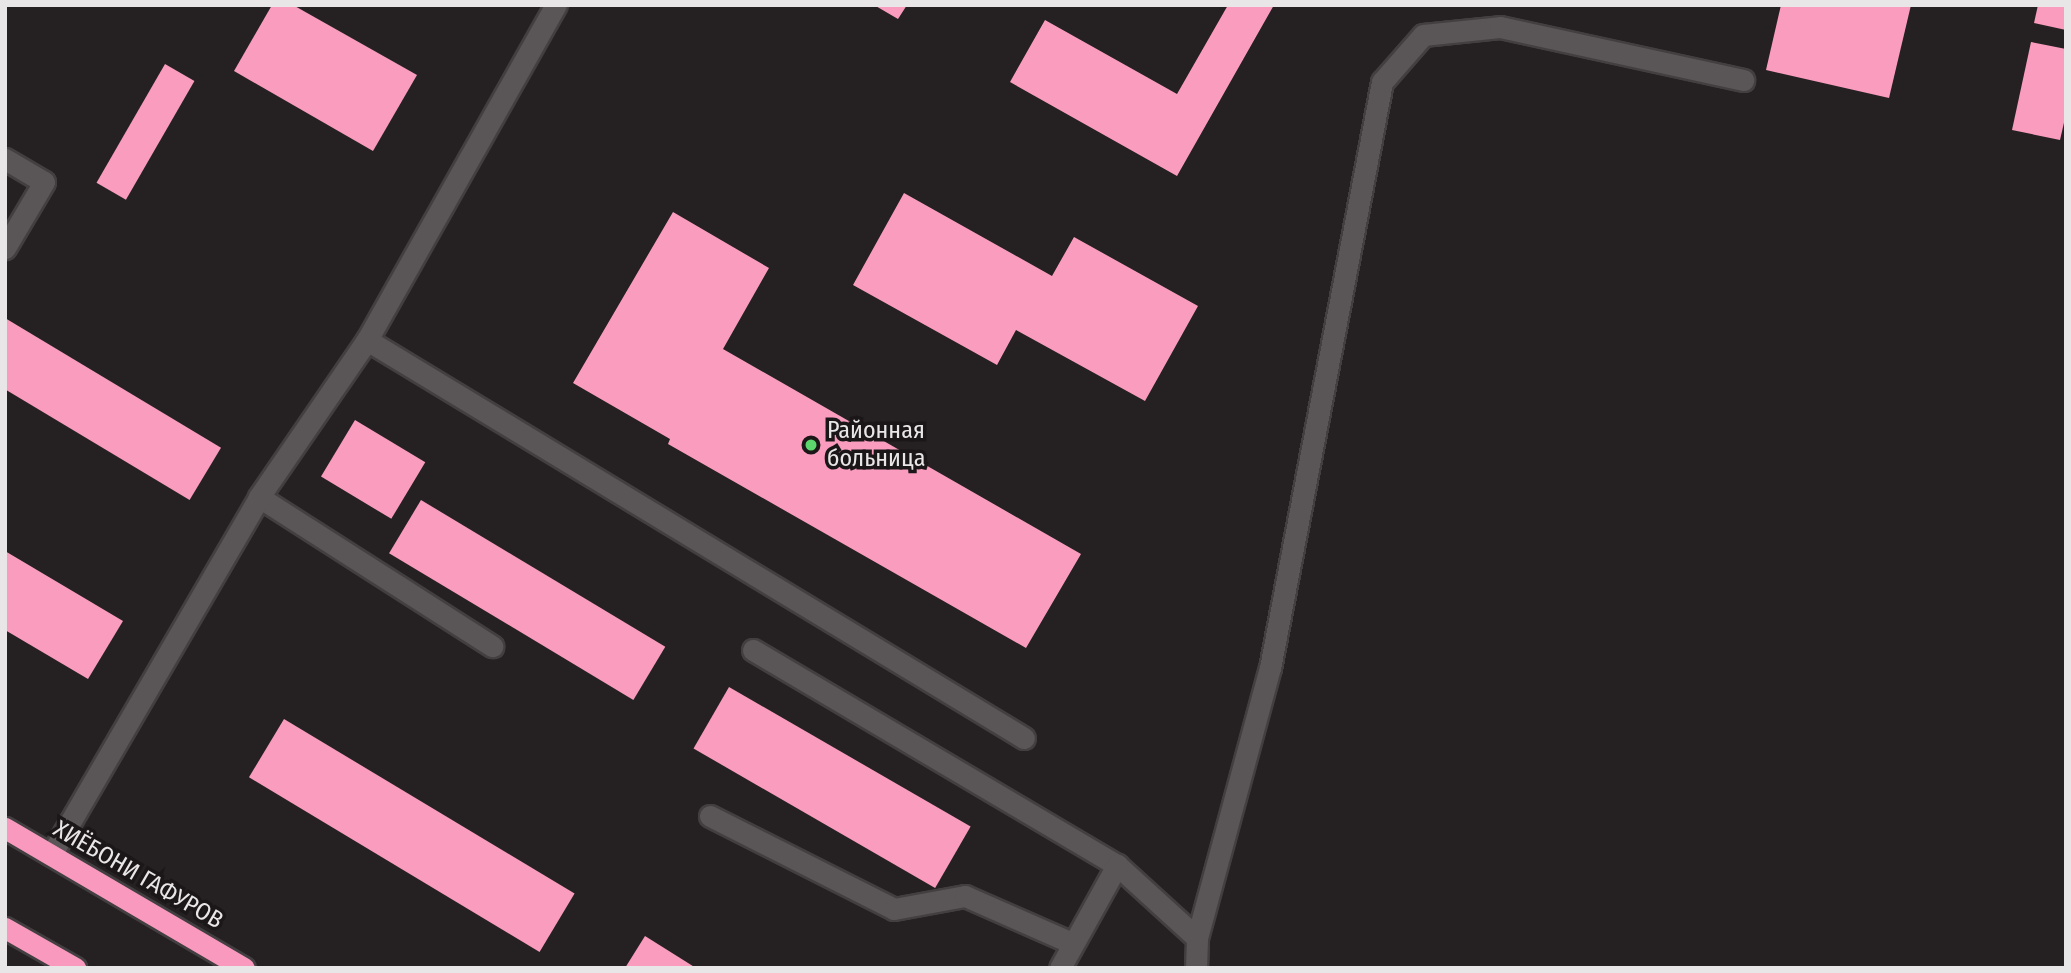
<!DOCTYPE html>
<meta charset="utf-8">
<style>
body{margin:0}
#map{position:relative;width:2071px;height:973px;overflow:hidden;background:#252122;font-family:"Fira Sans Condensed",sans-serif}
div>[style]{position:absolute}
.building>*{inset:0;background:#f99cbe;transform-origin:0 0}
.roads{filter:drop-shadow(2px 0 #433f41) drop-shadow(-2px 0 #433f41) drop-shadow(0 2px #433f41) drop-shadow(0 -2px #433f41)}
.minor>*{height:21px;margin:-10.5px;padding:0 10.5px;transform-origin:10.5px;border-radius:10.5px;background:#5a5556}
.highway>*{height:21px;margin:-10.5px;padding:0 10.5px;transform-origin:10.5px;border-radius:10.5px;background:#f899bd}
.dots>*{width:19px;height:19px;translate:-50% -50%;box-sizing:border-box;border:4px solid #1b1719;border-radius:50%}
span{translate:-50% -50%;white-space:nowrap;text-align:center;line-height:1.15;-webkit-text-stroke:7px #1b1719;paint-order:stroke}
.poi-label{font-size:24px;color:#e9e6e7}
.left{translate:0 -50%;text-align:left}
.street-label{font-size:24px;color:#e9e6e7}
.frame{position:absolute;inset:0;border:7px solid #e9e6e7;pointer-events:none}
</style>
<div id="map">
<div class="building">
<div style="clip-path:polygon(272px 5px,293px 5px,417px 75px,373px 151px,234px 71px)"></div>
<div style="clip-path:polygon(874px 5px,907px 5px,898px 19px)"></div>
<div style="clip-path:polygon(1228px 5px,1274px 5px,1177px 176px,1010px 82px,1045px 20px,1177px 94px)"></div>
<div style="clip-path:polygon(1781px 5px,1911px 5px,1889px 98px,1766px 70px)"></div>
<div style="clip-path:polygon(2038px 5px,2066px 5px,2066px 30px,2034px 23px)"></div>
<div style="clip-path:polygon(2031px 42px,2066px 49px,2066px 114px,2060px 140px,2012px 130px)"></div>
<div style="left:165px;top:64px;width:34px;height:137px;rotate:30deg"></div>
<div style="clip-path:polygon(904px 193px,1052px 276px,1074px 237px,1198px 306px,1145px 401px,1016px 330px,997px 365px,853px 285px)"></div>
<div style="clip-path:polygon(673px 212px,769px 268px,723px 349px,1081px 554px,1026px 648px,668px 444px,670px 439px,573px 383px)"></div>
<div style="left:5px;top:318px;width:252px;height:61px;rotate:31deg"></div>
<div style="left:355px;top:420px;width:82px;height:66px;rotate:31deg"></div>
<div style="left:421px;top:500px;width:285px;height:62px;rotate:31deg"></div>
<div style="clip-path:polygon(5px 551px,123px 621px,88px 679px,5px 630px)"></div>
<div style="left:729px;top:687px;width:279px;height:71px;rotate:30deg"></div>
<div style="left:284px;top:719px;width:339px;height:68px;rotate:31deg"></div>
<div style="clip-path:polygon(645px 936px,696px 968px,625px 968px)"></div>
</div>
<div class="roads">
<div class="minor">
<div style="left:5px;top:159px;width:45px;rotate:30.5deg"></div>
<div style="left:44px;top:182px;width:77px;rotate:120.6deg"></div>
<div style="left:367px;top:340px;width:768px;rotate:31.21deg"></div>
<div style="left:259px;top:497px;width:277px;rotate:32.6deg"></div>
<div style="left:753px;top:650px;width:423px;rotate:30.6deg"></div>
<div style="left:1117px;top:865px;width:108px;rotate:42.4deg"></div>
<div style="left:710px;top:816px;width:206px;rotate:26.8deg"></div>
<div style="left:894px;top:909px;width:72px;rotate:-10.4deg"></div>
<div style="left:965px;top:896px;width:117px;rotate:23.7deg"></div>
<div style="left:51px;top:855px;width:414px;rotate:-59.8deg"></div>
<div style="left:259px;top:497px;width:191px;rotate:-55.5deg"></div>
<div style="left:367px;top:340px;width:385px;rotate:-60.6deg"></div>
<div style="left:1060px;top:968px;width:118px;rotate:-61deg"></div>
<div style="left:1196px;top:968px;width:30px;rotate:-88deg"></div>
<div style="left:1197px;top:938px;width:280px;rotate:-74.9deg"></div>
<div style="left:1270px;top:668px;width:597px;rotate:-79.18deg"></div>
<div style="left:1382px;top:82px;width:62px;rotate:-48.9deg"></div>
<div style="left:1423px;top:35px;width:77px;rotate:-5.9deg"></div>
<div style="left:1500px;top:27px;width:249px;rotate:12.3deg"></div>
</div>
<div class="highway">
<div style="left:5px;top:828px;width:277px;rotate:30.4deg"></div>
<div style="left:5px;top:928px;width:81px;rotate:29.7deg"></div>
</div>
</div>
<div class="dots">
<div style="left:811px;top:445px;background:#5cd56d"></div>
</div>
<div class="poi-label">
<span class="left" style="left:827px;top:445px">Районная<br>больница</span>
</div>
<div class="street-label">
<span style="left:138px;top:875px;rotate:30deg">ХИЁБОНИ ГАФУРОВ</span>
</div>
<div class="frame"></div>
</div>
